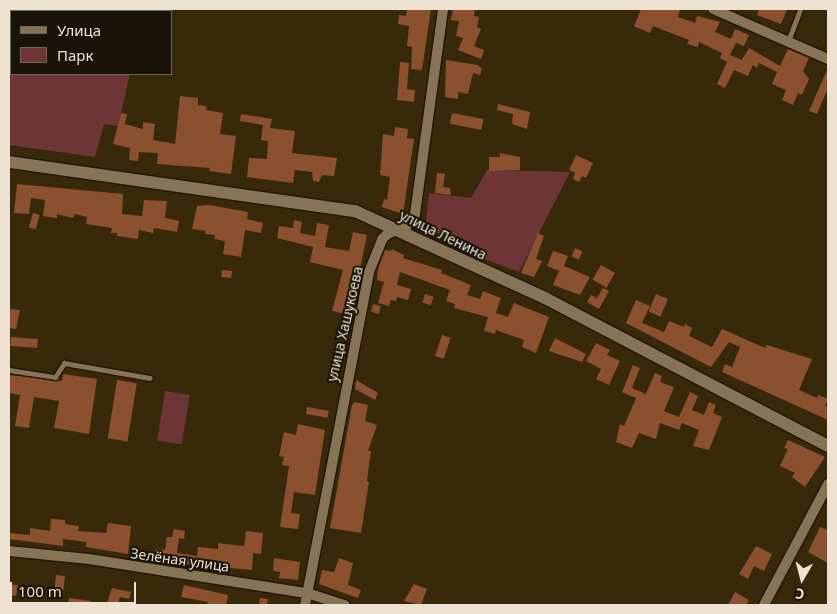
<!DOCTYPE html>
<meta charset="utf-8">
<style>
body{margin:0}
#map{position:relative;width:837px;height:614px;overflow:hidden;background:#39290b;font-family:"Noto Sans",sans-serif}
div>[style]{position:absolute}
.green>*{inset:0;background:#6d3535;transform-origin:0 0}
.building>*{inset:0;background:#8b502d;transform-origin:0 0}
.roads{filter:drop-shadow(1px 0 #1e1200) drop-shadow(-1px 0 #1e1200) drop-shadow(0 1px #1e1200) drop-shadow(0 -1px #1e1200)}
.service>*{height:5px;margin:-2.5px;padding:0 2.5px;transform-origin:2.5px;border-radius:2.5px;background:#877355}
.minor>*{height:10px;margin:-5px;padding:0 5px;transform-origin:5px;border-radius:5px;background:#877355}
.tertiary>*{height:12px;margin:-6px;padding:0 6px;transform-origin:6px;border-radius:6px;background:#877355}
span{translate:-50% -50%;white-space:nowrap;text-align:center;line-height:1.15;-webkit-text-stroke:4px #1a1307;paint-order:stroke}
.street-label{font-size:14px;color:#ede2d2}
.frame{position:absolute;inset:0;border:10px solid #ede2d2;pointer-events:none}
.legend{position:absolute;left:10px;top:10px;width:162px;height:65px;box-sizing:border-box;background:#1a1307;border:1px solid #6e6658;margin:0;padding:6px 9px;list-style:none;font-size:15px;color:#ede2d2}
.legend li{display:flex;align-items:center;gap:10px;height:25px}
.legend b{width:25px;border:1px solid #6e6658}
.north{position:absolute;left:777px;top:554px;width:50px;height:50px;-webkit-text-stroke:4px #1a1307;paint-order:stroke;rotate:188deg;font-size:14px;font-weight:700;line-height:20px;text-align:center;color:#ede2d2}
.north::after{content:'';display:block;margin:auto;width:18px;height:22px;background:#ede2d2;clip-path:polygon(50% 0,100% 100%,50% 72%,0 100%)}
.scale{position:absolute;left:10px;top:582px;width:126px;height:22px;box-sizing:border-box;border:2px solid #ede2d2;border-top:0;padding-left:6px;font-size:15px;line-height:18px;white-space:nowrap;color:#ede2d2;-webkit-text-stroke:4px #1a1307;paint-order:stroke}
</style>
<div id="map">
<div class="green">
<div style="clip-path:polygon(13px 9px,159px 9px,12px 11px)"></div>
<div style="clip-path:polygon(11px 22px,11px 74px,130px 74px,118px 126px,104px 124px,95px 157px,9px 145px)"></div>
<div style="clip-path:polygon(487px 170px,570px 172px,519px 272px,468px 253px,425px 231px,429px 193px,471px 198px)"></div>
<div style="left:165px;top:391px;width:25px;height:50px;rotate:9deg"></div>
</div>
<div class="building">
<div style="clip-path:polygon(407px 9px,431px 9px,422px 70px,411px 69px,412px 47px,407px 46px,409px 26px,398px 24px,399px 15px,406px 16px)"></div>
<div style="clip-path:polygon(453px 9px,475px 9px,474px 16px,479px 17px,477px 27px,481px 29px,474px 46px,484px 50px,481px 59px,458px 50px,463px 38px,456px 36px,459px 21px,451px 20px)"></div>
<div style="clip-path:polygon(641px 9px,680px 9px,678px 17px,695px 23px,697px 16px,720px 22px,715px 32px,731px 39px,735px 29px,749px 35px,744px 46px,736px 43px,730px 55px,742px 60px,749px 48px,780px 66px,788px 49px,809px 58px,803px 71px,809px 79px,802px 95px,798px 93px,793px 105px,782px 100px,786px 90px,772px 84px,777px 72px,759px 63px,757px 68px,753px 65px,748px 76px,734px 70px,725px 88px,717px 84px,727px 62px,720px 58px,722px 53px,699px 42px,698px 47px,687px 44px,689px 40px,653px 26px,650px 33px,634px 26px)"></div>
<div style="clip-path:polygon(759px 9px,787px 9px,781px 24px,757px 15px)"></div>
<div style="clip-path:polygon(446px 60px,478px 65px,482px 69px,480px 75px,473px 73px,468px 94px,458px 92px,458px 99px,445px 97px)"></div>
<div style="clip-path:polygon(400px 62px,409px 63px,407px 89px,415px 90px,414px 102px,397px 100px)"></div>
<div style="clip-path:polygon(828px 68px,828px 88px,817px 114px,809px 111px)"></div>
<div style="clip-path:polygon(180px 96px,198px 98px,198px 105px,207px 106px,206px 110px,223px 113px,220px 134px,236px 136px,231px 174px,209px 171px,210px 168px,157px 164px,158px 153px,139px 152px,138px 161px,129px 160px,130px 148px,113px 144px,121px 113px,127px 114px,125px 124px,143px 129px,143px 122px,155px 124px,153px 140px,175px 144px)"></div>
<div style="clip-path:polygon(498px 104px,530px 112px,527px 129px,512px 124px,513px 114px,497px 110px)"></div>
<div style="left:452px;top:113px;width:32px;height:11px;rotate:11deg"></div>
<div style="clip-path:polygon(241px 114px,272px 119px,270px 128px,295px 131px,292px 153px,337px 158px,334px 176px,322px 175px,319px 182px,313px 181px,312px 172px,295px 170px,293px 183px,247px 177px,249px 158px,267px 159px,268px 141px,261px 140px,263px 125px,240px 121px)"></div>
<div style="clip-path:polygon(395px 127px,408px 129px,407px 138px,414px 139px,403px 214px,382px 207px,384px 199px,387px 200px,390px 177px,380px 175px,383px 134px,394px 136px)"></div>
<div style="clip-path:polygon(500px 153px,520px 157px,520px 170px,489px 171px,489px 157px,500px 157px)"></div>
<div style="clip-path:polygon(576px 155px,593px 163px,586px 178px,582px 176px,579px 182px,573px 179px,575px 173px,569px 170px)"></div>
<div style="clip-path:polygon(437px 173px,445px 174px,443px 187px,450px 188px,451px 195px,435px 193px)"></div>
<div style="clip-path:polygon(17px 184px,123px 194px,122px 214px,142px 216px,144px 200px,167px 201px,165px 218px,179px 221px,177px 232px,154px 228px,153px 233px,139px 230px,138px 239px,117px 236px,117px 233px,111px 233px,112px 228px,86px 224px,87px 217px,75px 214px,73px 218px,57px 214px,57px 218px,43px 216px,45px 200px,31px 198px,29px 214px,14px 213px)"></div>
<div style="clip-path:polygon(209px 205px,248px 212px,247px 219px,263px 223px,261px 233px,245px 230px,241px 257px,223px 254px,225px 241px,214px 239px,215px 235px,205px 234px,206px 231px,192px 229px,197px 206px)"></div>
<div style="left:33px;top:213px;width:7px;height:15px;rotate:16deg"></div>
<div style="clip-path:polygon(294px 220px,302px 222px,300px 233px,315px 236px,317px 223px,329px 225px,325px 247px,349px 251px,353px 232px,367px 235px,359px 274px,352px 272px,345px 305px,350px 306px,349px 315px,332px 311px,343px 270px,310px 262px,313px 247px,277px 238px,279px 226px,293px 228px)"></div>
<div style="clip-path:polygon(538px 233px,544px 236px,536px 259px,542px 261px,534px 277px,521px 273px)"></div>
<div style="left:575px;top:248px;width:8px;height:9px;rotate:23deg"></div>
<div style="clip-path:polygon(392px 249px,404px 255px,403px 258px,442px 270px,441px 273px,471px 285px,467px 295px,480px 299px,483px 291px,501px 298px,496px 313px,508px 317px,514px 303px,549px 317px,536px 353px,522px 347px,524px 340px,496px 330px,495px 334px,484px 331px,488px 317px,454px 308px,455px 304px,446px 301px,450px 290px,400px 272px,397px 285px,411px 289px,408px 300px,397px 297px,396px 301px,391px 300px,389px 306px,378px 303px,384px 282px,377px 280px,378px 269px,385px 250px,391px 251px)"></div>
<div style="clip-path:polygon(553px 251px,568px 256px,564px 266px,590px 277px,580px 295px,553px 285px,559px 271px,547px 266px)"></div>
<div style="left:601px;top:265px;width:16px;height:17px;rotate:30deg"></div>
<div style="left:222px;top:270px;width:10px;height:7px;rotate:6deg"></div>
<div style="clip-path:polygon(603px 288px,609px 291px,599px 309px,587px 302px,591px 295px,597px 298px)"></div>
<div style="left:425px;top:294px;width:9px;height:9px;rotate:18deg"></div>
<div style="left:656px;top:294px;width:13px;height:19px;rotate:23deg"></div>
<div style="clip-path:polygon(636px 300px,650px 306px,642px 323px,664px 332px,669px 321px,684px 327px,685px 324px,692px 328px,689px 336px,712px 347px,722px 329px,765px 348px,767px 345px,812px 359px,799px 390px,817px 398px,818px 395px,828px 399px,825px 406px,828px 407px,828px 420px,722px 372px,725px 364px,732px 367px,740px 347px,729px 342px,711px 367px,626px 323px)"></div>
<div style="left:373px;top:304px;width:8px;height:8px;rotate:14deg"></div>
<div style="clip-path:polygon(9px 309px,20px 310px,16px 329px,9px 328px)"></div>
<div style="left:442px;top:335px;width:9px;height:22px;rotate:18deg"></div>
<div style="left:11px;top:337px;width:27px;height:9px;rotate:4deg"></div>
<div style="clip-path:polygon(555px 338px,586px 354px,582px 362px,549px 351px)"></div>
<div style="clip-path:polygon(596px 343px,610px 350px,607px 355px,620px 361px,609px 385px,596px 379px,601px 369px,586px 361px)"></div>
<div style="clip-path:polygon(633px 365px,640px 368px,632px 388px,646px 394px,655px 373px,662px 376px,660px 382px,674px 387px,664px 411px,679px 417px,690px 392px,698px 396px,692px 410px,704px 415px,709px 402px,716px 405px,713px 413px,722px 417px,709px 450px,693px 446px,699px 430px,682px 423px,679px 430px,660px 423px,656px 439px,639px 433px,632px 448px,616px 442px,620px 424px,624px 426px,636px 398px,622px 392px)"></div>
<div style="clip-path:polygon(63px 374px,97px 379px,89px 434px,54px 428px,59px 401px,34px 397px,29px 428px,15px 426px,20px 395px,9px 393px,9px 375px,62px 381px)"></div>
<div style="left:117px;top:380px;width:20px;height:59px;rotate:9deg"></div>
<div style="clip-path:polygon(356px 380px,378px 393px,375px 400px,355px 389px)"></div>
<div style="clip-path:polygon(355px 402px,368px 405px,365px 421px,377px 425px,368px 451px,371px 451px,367px 481px,369px 482px,361px 533px,330px 528px,352px 405px)"></div>
<div style="left:307px;top:407px;width:22px;height:7px;rotate:10deg"></div>
<div style="clip-path:polygon(298px 424px,325px 430px,315px 495px,294px 492px,291px 513px,300px 514px,298px 529px,280px 527px,289px 466px,282px 465px,284px 457px,279px 456px,284px 432px,296px 435px)"></div>
<div style="clip-path:polygon(788px 440px,825px 457px,805px 487px,792px 477px,795px 473px,780px 466px,788px 449px,784px 448px)"></div>
<div style="clip-path:polygon(51px 519px,65px 520px,65px 524px,79px 526px,78px 531px,106px 533px,108px 523px,131px 526px,128px 554px,86px 547px,86px 542px,63px 539px,63px 546px,9px 539px,9px 533px,30px 535px,30px 528px,50px 531px)"></div>
<div style="clip-path:polygon(820px 527px,828px 530px,828px 563px,808px 552px)"></div>
<div style="clip-path:polygon(174px 529px,185px 531px,184px 539px,179px 538px,177px 553px,197px 556px,198px 547px,218px 549px,218px 543px,244px 546px,246px 531px,263px 533px,261px 554px,253px 553px,252px 570px,187px 564px,155px 556px,155px 549px,165px 550px,167px 537px,172px 537px)"></div>
<div style="clip-path:polygon(756px 546px,772px 554px,764px 571px,754px 566px,748px 579px,739px 574px)"></div>
<div style="clip-path:polygon(274px 558px,300px 562px,298px 580px,279px 578px,280px 572px,273px 571px)"></div>
<div style="clip-path:polygon(339px 558px,353px 563px,348px 585px,361px 590px,358px 598px,319px 584px,322px 570px,334px 572px)"></div>
<div style="left:56px;top:575px;width:9px;height:14px;rotate:6deg"></div>
<div style="clip-path:polygon(9px 584px,18px 585px,16px 596px,9px 595px)"></div>
<div style="clip-path:polygon(414px 584px,427px 589px,421px 605px,404px 601px)"></div>
<div style="clip-path:polygon(184px 585px,228px 595px,226px 605px,207px 605px,208px 602px,181px 597px)"></div>
<div style="clip-path:polygon(112px 588px,131px 592px,129px 599px,120px 597px,118px 605px,107px 603px)"></div>
<div style="clip-path:polygon(735px 592px,749px 600px,746px 605px,728px 605px)"></div>
<div style="clip-path:polygon(69px 598px,91px 601px,91px 605px,68px 605px)"></div>
<div style="clip-path:polygon(260px 598px,268px 599px,267px 605px,259px 605px)"></div>
</div>
<div class="roads">
<div class="service">
<div style="left:788px;top:41px;width:34px;rotate:-69deg"></div>
<div style="left:9px;top:370px;width:47px;rotate:8.7deg"></div>
<div style="left:55px;top:377px;width:17px;rotate:-57deg"></div>
<div style="left:64px;top:363px;width:87px;rotate:9.9deg"></div>
</div>
<div class="minor">
<div style="left:713px;top:9px;width:125px;rotate:23.5deg"></div>
<div style="left:9px;top:10px;width:1px;rotate:-90deg"></div>
<div style="left:9px;top:551px;width:80px;rotate:5.7deg"></div>
<div style="left:89px;top:559px;width:221px;rotate:8.9deg"></div>
<div style="left:307px;top:593px;width:40px;rotate:18deg"></div>
<div style="left:305px;top:605px;width:339px;rotate:-79.1deg"></div>
<div style="left:369px;top:272px;width:35px;rotate:-68deg"></div>
<div style="left:382px;top:239px;width:9px;rotate:-41deg"></div>
<div style="left:389px;top:233px;width:18px;rotate:-19deg"></div>
<div style="left:406px;top:227px;width:16px;rotate:-55deg"></div>
<div style="left:415px;top:214px;width:207px;rotate:-82.2deg"></div>
<div style="left:764px;top:605px;width:137px;rotate:-62.1deg"></div>
</div>
<div class="tertiary">
<div style="left:9px;top:162px;width:349px;rotate:8.1deg"></div>
<div style="left:355px;top:211px;width:209px;rotate:24.6deg"></div>
<div style="left:545px;top:298px;width:319px;rotate:27.6deg"></div>
</div>
</div>
<div class="street-label">
<span style="left:443px;top:235px;rotate:26deg">улица Ленина</span>
<span style="left:345px;top:324px;rotate:-77deg">улица Хашукоева</span>
<span style="left:180px;top:560px;rotate:8deg">Зелёная улица</span>
</div>
<div class="frame"></div>
<ul class="legend">
<li><b style="height:6px;background:#877355"></b>Улица</li>
<li><b style="height:14px;background:#6d3535"></b>Парк</li>
</ul>
<div class="north">С</div>
<div class="scale">100 m</div>
</div>
